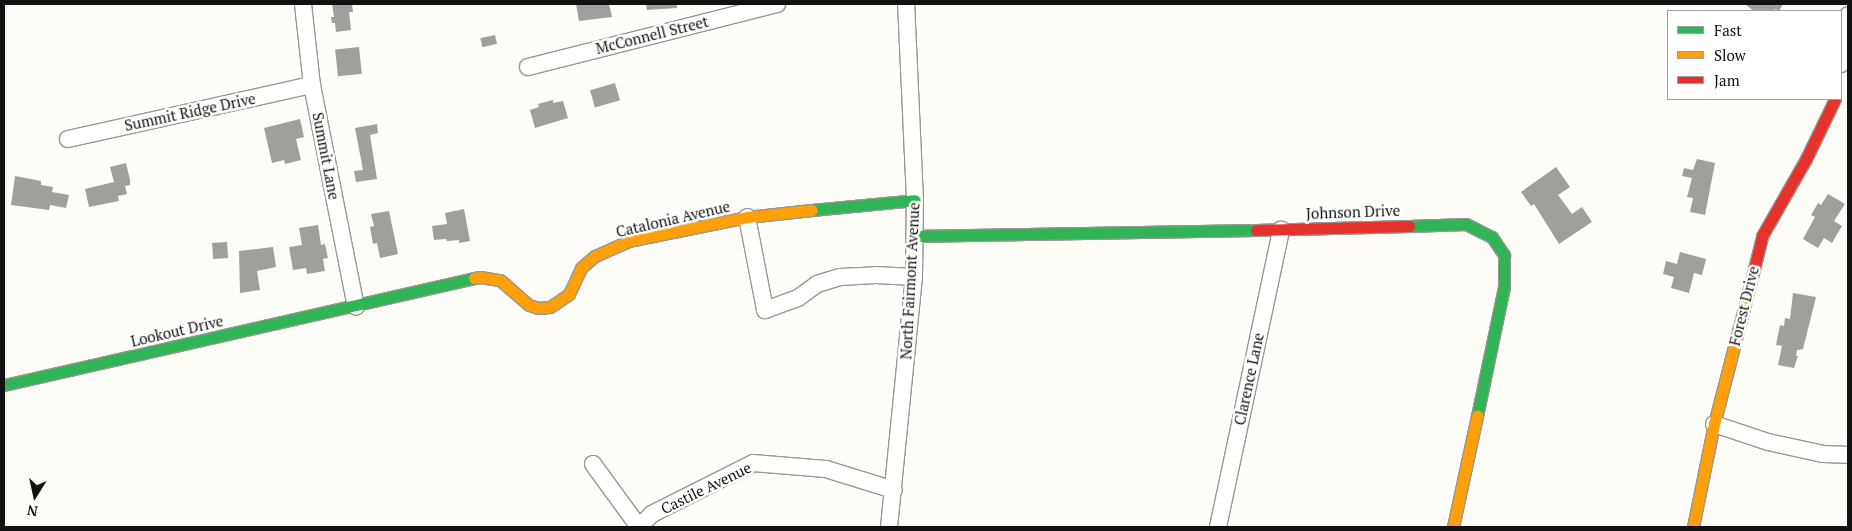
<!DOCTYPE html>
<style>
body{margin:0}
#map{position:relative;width:1852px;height:531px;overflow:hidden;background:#fdfcf7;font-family:"PT Serif",serif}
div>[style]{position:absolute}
.building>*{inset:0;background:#a19f9c;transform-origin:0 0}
.roads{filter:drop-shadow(1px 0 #979795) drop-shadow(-1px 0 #979795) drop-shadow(0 1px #979795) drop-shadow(0 -1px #979795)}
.street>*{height:16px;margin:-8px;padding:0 8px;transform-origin:8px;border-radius:8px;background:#fffffe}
.fast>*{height:11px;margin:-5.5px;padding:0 5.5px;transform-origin:5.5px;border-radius:5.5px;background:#30b455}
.slow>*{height:11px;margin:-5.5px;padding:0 5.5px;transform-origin:5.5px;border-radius:5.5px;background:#ff9f0a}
.jam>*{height:11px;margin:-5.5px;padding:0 5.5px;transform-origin:5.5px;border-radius:5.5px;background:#e5322d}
span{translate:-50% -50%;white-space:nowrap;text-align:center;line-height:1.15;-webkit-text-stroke:5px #fff;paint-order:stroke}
.street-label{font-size:15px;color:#111}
.frame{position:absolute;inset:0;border:5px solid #111;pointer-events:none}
.legend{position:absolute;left:1667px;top:10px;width:175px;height:90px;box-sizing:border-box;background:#fff;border:1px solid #a0a0a0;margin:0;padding:6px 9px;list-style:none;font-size:15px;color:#111}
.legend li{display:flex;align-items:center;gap:10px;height:25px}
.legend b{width:25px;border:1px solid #a0a0a0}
.north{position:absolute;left:10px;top:471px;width:50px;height:50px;-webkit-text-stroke:4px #fff;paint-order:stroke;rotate:190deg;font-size:14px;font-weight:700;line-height:20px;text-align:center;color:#111}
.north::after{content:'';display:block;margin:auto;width:18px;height:22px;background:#111;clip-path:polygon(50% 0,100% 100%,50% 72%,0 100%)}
</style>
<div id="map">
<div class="building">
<div style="clip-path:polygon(332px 4px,352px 4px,353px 12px,349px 12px,351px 30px,336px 32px,335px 23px,332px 23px,331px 17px,334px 17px)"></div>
<div style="clip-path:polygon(576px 4px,609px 4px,612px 17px,579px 21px)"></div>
<div style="clip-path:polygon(646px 4px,677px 4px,677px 8px,647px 10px)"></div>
<div style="clip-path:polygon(1747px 4px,1783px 4px,1779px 11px,1775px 9px,1774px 11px,1754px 11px,1746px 5px)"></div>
<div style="left:495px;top:35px;width:9px;height:15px;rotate:77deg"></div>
<div style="left:359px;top:47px;width:27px;height:24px;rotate:84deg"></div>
<div style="left:615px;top:83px;width:18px;height:26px;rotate:74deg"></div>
<div style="clip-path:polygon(553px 100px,553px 103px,563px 101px,568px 118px,535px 128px,530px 110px,539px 107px,538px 104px)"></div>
<div style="clip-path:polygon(300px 119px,304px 137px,296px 139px,301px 160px,285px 164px,284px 160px,272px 163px,264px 128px)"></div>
<div style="clip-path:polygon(377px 124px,378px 133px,370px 135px,377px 179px,356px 182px,354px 171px,363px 170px,355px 128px)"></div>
<div style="clip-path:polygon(1697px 159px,1715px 163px,1705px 215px,1690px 212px,1693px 198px,1687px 197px,1692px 178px,1682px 176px,1684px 168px,1693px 170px)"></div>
<div style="clip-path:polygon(126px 163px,130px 180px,130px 185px,125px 186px,127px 194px,118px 196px,119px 201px,89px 207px,85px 189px,114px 182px,110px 167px)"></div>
<div style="clip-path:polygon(1556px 167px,1570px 187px,1558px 195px,1572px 214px,1582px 207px,1592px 222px,1559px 244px,1534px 204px,1531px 206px,1521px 192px)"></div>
<div style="clip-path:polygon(15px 176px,41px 181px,41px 185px,53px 187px,52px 192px,69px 195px,66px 208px,50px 205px,49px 210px,11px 205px)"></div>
<div style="clip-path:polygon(1828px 194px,1845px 204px,1834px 221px,1842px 226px,1832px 243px,1824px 238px,1818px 248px,1803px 239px,1815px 217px,1811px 215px,1818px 203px,1821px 205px)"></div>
<div style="clip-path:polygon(464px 209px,470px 241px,459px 243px,459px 240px,447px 241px,446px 239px,434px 240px,432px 226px,447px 224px,445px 213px)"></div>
<div style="clip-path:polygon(389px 211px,398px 254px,380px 258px,377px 243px,373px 244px,370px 227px,374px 226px,371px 214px)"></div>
<div style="clip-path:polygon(318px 225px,321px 245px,325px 244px,328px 258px,323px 259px,325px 271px,307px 274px,306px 268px,293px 270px,289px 247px,302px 245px,299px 228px)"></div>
<div style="left:227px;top:242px;width:16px;height:15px;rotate:86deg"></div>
<div style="clip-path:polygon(273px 247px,276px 267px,257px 271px,260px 290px,240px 293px,239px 251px)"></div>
<div style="clip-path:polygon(1680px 252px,1706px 259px,1702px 275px,1694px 273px,1689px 293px,1671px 288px,1674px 277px,1663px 274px,1666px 261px,1677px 264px)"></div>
<div style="clip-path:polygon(1793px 293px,1816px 297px,1803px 349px,1797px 350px,1796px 356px,1798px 356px,1794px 368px,1778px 365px,1782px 346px,1776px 345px,1780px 325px,1784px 326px,1785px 318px,1790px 319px)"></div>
</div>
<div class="roads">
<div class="street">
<div style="left:303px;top:4px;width:81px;rotate:83.7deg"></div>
<div style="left:312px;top:85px;width:226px;rotate:78.8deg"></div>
<div style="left:1841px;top:64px;width:49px;rotate:-81.9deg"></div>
<div style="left:528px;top:67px;width:257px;rotate:-14.2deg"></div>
<div style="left:68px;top:139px;width:250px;rotate:-12.5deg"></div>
<div style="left:747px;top:217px;width:95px;rotate:79deg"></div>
<div style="left:765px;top:310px;width:35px;rotate:-20deg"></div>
<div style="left:798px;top:298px;width:24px;rotate:-36deg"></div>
<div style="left:817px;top:284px;width:24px;rotate:-17deg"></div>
<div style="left:840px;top:277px;width:36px;rotate:-3deg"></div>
<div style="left:876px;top:275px;width:38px;rotate:3deg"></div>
<div style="left:1714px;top:424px;width:57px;rotate:18.4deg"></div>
<div style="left:1768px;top:442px;width:56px;rotate:12.3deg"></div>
<div style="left:1823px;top:454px;width:25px;rotate:2deg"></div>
<div style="left:593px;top:464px;width:78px;rotate:53.9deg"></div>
<div style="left:639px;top:527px;width:18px;rotate:-45deg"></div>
<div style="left:652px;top:514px;width:113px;rotate:-26.8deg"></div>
<div style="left:753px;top:463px;width:73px;rotate:4.7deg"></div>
<div style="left:826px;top:469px;width:71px;rotate:17.2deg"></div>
<div style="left:889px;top:527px;width:251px;rotate:-84.3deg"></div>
<div style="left:914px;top:277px;width:77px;rotate:-89.3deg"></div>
<div style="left:915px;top:200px;width:196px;rotate:-92.6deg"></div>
<div style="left:1218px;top:527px;width:304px;rotate:-78deg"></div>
</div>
<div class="fast">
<div style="left:812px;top:210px;width:103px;rotate:-5.5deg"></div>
<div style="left:1409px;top:226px;width:57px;rotate:-2deg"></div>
<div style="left:1466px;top:224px;width:29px;rotate:27deg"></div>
<div style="left:1492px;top:237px;width:22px;rotate:56deg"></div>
<div style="left:1504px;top:255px;width:32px;rotate:90deg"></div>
<div style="left:1504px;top:287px;width:132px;rotate:101.8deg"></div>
<div style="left:913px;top:236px;width:343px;rotate:-1deg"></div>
<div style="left:4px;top:385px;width:482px;rotate:-12.8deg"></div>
</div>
<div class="slow">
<div style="left:474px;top:278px;width:6px;rotate:-9deg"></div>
<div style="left:480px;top:277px;width:20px;rotate:9deg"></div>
<div style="left:500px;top:280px;width:38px;rotate:41deg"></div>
<div style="left:529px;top:305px;width:9px;rotate:18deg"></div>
<div style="left:538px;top:308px;width:12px;rotate:-5deg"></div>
<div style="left:550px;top:307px;width:23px;rotate:-34deg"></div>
<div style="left:569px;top:294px;width:29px;rotate:-65deg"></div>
<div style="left:581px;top:268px;width:18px;rotate:-41deg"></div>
<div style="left:595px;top:256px;width:36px;rotate:-24deg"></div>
<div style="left:628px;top:241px;width:121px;rotate:-11.4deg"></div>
<div style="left:747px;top:217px;width:65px;rotate:-6.1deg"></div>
<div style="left:1453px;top:527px;width:114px;rotate:-77.8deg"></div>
<div style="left:1693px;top:527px;width:105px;rotate:-78.5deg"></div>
<div style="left:1714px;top:424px;width:156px;rotate:-75.5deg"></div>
</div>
<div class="jam">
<div style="left:1256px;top:230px;width:153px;rotate:-1.5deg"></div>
<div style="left:1753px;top:273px;width:38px;rotate:-76deg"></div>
<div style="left:1762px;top:236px;width:89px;rotate:-60.3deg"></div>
<div style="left:1806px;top:159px;width:67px;rotate:-64.2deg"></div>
</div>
</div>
<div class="street-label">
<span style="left:652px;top:35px;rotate:-14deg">McConnell Street</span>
<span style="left:190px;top:112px;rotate:-12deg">Summit Ridge Drive</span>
<span style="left:326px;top:156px;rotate:79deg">Summit Lane</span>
<span style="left:1353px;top:212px;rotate:-2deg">Johnson Drive</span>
<span style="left:673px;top:219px;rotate:-13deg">Catalonia Avenue</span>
<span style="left:910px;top:281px;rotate:-87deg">North Fairmont Avenue</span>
<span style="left:1744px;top:306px;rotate:-76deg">Forest Drive</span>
<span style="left:177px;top:331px;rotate:-13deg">Lookout Drive</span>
<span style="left:1249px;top:379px;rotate:-78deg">Clarence Lane</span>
<span style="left:706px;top:488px;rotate:-26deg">Castile Avenue</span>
</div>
<div class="frame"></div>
<ul class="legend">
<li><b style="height:6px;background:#30b455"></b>Fast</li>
<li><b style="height:6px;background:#ff9f0a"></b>Slow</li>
<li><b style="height:6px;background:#e5322d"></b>Jam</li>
</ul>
<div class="north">N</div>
</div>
